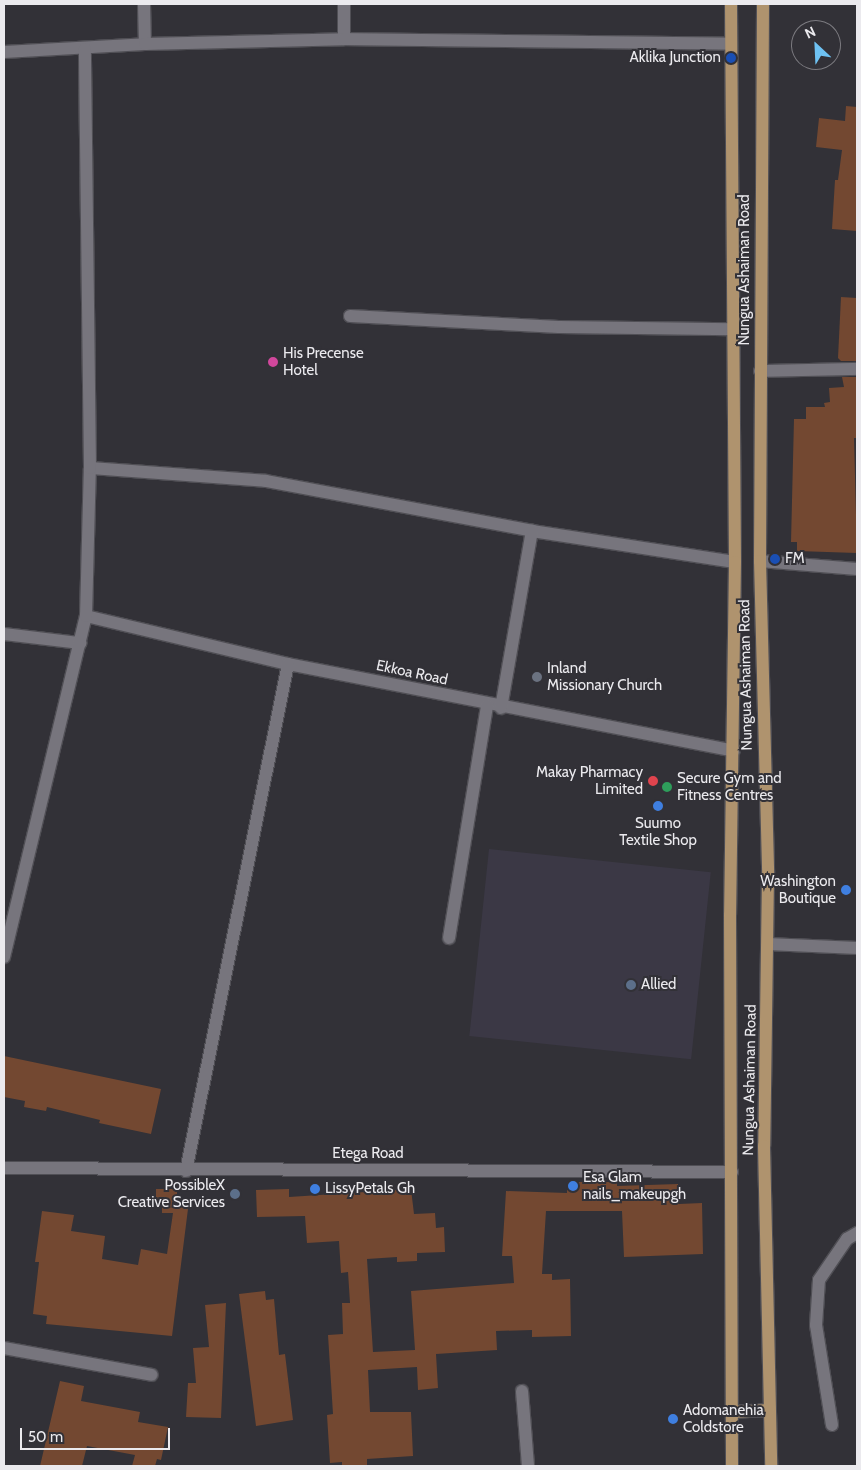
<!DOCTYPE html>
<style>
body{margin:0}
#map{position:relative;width:861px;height:1470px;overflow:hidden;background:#323137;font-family:Cabin,sans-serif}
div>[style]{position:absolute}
.built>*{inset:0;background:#3b3845;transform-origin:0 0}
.building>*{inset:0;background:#734831}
.roads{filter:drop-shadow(1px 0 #504f55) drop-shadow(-1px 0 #504f55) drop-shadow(0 1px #504f55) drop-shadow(0 -1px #504f55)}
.minor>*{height:12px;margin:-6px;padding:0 6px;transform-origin:6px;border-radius:6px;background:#77757d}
.primary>*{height:12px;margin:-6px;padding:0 6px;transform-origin:6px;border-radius:6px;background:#af936e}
.dots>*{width:14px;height:14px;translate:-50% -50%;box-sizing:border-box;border:2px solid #323137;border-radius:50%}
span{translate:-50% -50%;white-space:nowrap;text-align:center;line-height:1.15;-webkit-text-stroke:4px #323137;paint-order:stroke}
.poi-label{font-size:15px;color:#ebeaee}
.right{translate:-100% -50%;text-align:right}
.left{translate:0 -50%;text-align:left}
.street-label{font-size:15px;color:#ebeaee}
.frame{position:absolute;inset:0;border:5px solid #ebeaee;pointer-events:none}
.north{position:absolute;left:791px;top:20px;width:50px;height:50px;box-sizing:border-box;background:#323137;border:1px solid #7c7b80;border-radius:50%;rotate:335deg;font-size:14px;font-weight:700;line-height:20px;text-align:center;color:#ebeaee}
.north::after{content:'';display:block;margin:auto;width:18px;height:22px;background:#6ec2f3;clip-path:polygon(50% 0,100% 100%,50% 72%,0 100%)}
.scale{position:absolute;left:20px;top:1428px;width:150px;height:22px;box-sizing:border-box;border:2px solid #ebeaee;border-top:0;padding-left:6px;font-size:15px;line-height:18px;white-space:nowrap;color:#ebeaee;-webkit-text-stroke:4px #323137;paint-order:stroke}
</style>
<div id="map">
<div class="built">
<div style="left:489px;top:849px;width:223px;height:188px;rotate:6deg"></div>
</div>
<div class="building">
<div style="clip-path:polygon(846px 106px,857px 107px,857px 231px,832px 229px,835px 180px,838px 180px,842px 150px,816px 147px,819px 118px,845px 121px)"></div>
<div style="clip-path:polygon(841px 297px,857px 298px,857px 361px,841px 361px,838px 358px)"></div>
<div style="clip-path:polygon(842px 377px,857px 377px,857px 438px,854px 438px,857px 553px,797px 551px,797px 542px,791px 542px,794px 419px,806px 419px,806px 407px,825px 407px,824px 403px,830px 402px,829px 388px,844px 387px)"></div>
<div style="clip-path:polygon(4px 1056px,161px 1089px,151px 1134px,99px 1123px,100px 1120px,47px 1107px,46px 1111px,24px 1107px,25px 1101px,4px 1097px)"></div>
<div style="clip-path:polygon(567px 1182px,617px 1182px,617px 1186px,678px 1184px,679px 1204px,702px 1203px,703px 1254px,624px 1257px,622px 1211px,546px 1211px,542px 1274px,552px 1274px,552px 1280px,570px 1279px,571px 1336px,532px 1337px,532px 1330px,496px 1331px,497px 1350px,436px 1354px,438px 1388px,418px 1390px,417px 1367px,368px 1370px,370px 1412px,411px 1412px,413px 1456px,367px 1459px,367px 1465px,342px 1466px,342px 1462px,330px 1463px,327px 1415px,333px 1414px,328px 1335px,343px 1334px,342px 1303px,350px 1303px,348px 1272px,341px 1273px,339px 1241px,307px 1243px,305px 1216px,257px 1217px,256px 1190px,289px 1189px,289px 1197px,411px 1189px,414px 1214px,435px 1213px,436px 1228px,444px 1227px,445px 1252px,417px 1253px,417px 1261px,397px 1262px,397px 1257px,367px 1259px,373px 1352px,415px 1350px,411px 1291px,514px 1283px,512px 1256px,502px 1256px,506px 1191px,567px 1193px)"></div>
<div style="clip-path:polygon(156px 1189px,177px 1189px,177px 1199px,189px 1201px,172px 1336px,46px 1324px,47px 1316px,33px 1314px,39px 1262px,35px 1262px,42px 1211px,74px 1215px,71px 1231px,105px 1236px,102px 1259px,138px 1265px,141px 1249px,167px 1254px,173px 1213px,162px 1213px,162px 1205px,156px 1205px)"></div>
<div style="clip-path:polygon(265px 1291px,266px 1300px,274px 1299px,279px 1355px,285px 1354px,293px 1420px,256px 1426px,239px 1294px)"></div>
<div style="clip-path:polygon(226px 1303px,221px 1418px,186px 1417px,188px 1383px,196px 1383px,193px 1348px,209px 1347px,205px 1305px)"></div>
<div style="clip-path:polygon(60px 1381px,84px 1386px,81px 1401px,140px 1412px,138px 1422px,168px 1427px,161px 1460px,157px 1459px,155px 1466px,132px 1466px,135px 1455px,87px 1446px,82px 1466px,40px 1466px)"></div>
</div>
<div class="roads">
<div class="minor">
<div style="left:144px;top:4px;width:40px;rotate:88.6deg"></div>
<div style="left:344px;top:4px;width:35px;rotate:90deg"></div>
<div style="left:4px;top:52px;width:141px;rotate:-3.2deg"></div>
<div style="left:145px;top:44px;width:199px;rotate:-1.4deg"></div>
<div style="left:344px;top:39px;width:387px;rotate:0.7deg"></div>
<div style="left:350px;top:316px;width:209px;rotate:3deg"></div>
<div style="left:559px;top:327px;width:174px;rotate:0.7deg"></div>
<div style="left:760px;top:371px;width:97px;rotate:-1.2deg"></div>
<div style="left:90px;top:468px;width:176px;rotate:4.2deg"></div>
<div style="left:266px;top:481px;width:271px;rotate:10.6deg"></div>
<div style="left:532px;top:531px;width:205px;rotate:8.7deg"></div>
<div style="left:760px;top:561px;width:97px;rotate:4.7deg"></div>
<div style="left:86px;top:616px;width:208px;rotate:13.4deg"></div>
<div style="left:288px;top:664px;width:454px;rotate:11deg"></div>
<div style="left:4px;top:634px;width:77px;rotate:6.8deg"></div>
<div style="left:501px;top:708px;width:180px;rotate:-80.1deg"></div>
<div style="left:449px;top:938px;width:236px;rotate:-80.7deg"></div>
<div style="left:768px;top:944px;width:89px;rotate:2.6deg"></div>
<div style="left:4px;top:957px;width:351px;rotate:-76.5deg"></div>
<div style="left:86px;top:616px;width:148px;rotate:-88.5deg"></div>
<div style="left:90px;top:468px;width:419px;rotate:-90.7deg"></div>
<div style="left:4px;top:1168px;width:728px;rotate:0.31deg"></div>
<div style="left:186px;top:1171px;width:517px;rotate:-78.62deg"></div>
<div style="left:4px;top:1348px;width:150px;rotate:10.3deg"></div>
<div style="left:522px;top:1391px;width:75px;rotate:85.4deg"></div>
<div style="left:832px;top:1425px;width:101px;rotate:-99.1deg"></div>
<div style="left:816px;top:1325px;width:45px;rotate:-86.2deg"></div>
<div style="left:819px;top:1280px;width:50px;rotate:-55.7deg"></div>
<div style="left:847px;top:1239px;width:12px;rotate:-31deg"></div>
</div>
<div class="primary">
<div style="left:731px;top:4px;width:558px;rotate:89.59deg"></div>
<div style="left:735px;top:562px;width:353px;rotate:90.8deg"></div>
<div style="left:730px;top:915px;width:551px;rotate:89.79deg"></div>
<div style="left:763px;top:4px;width:557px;rotate:90.31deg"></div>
<div style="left:760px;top:561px;width:315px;rotate:88.5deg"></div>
<div style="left:768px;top:876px;width:270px;rotate:90.8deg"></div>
<div style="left:764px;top:1146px;width:320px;rotate:88.7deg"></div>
<div style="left:731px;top:1412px;width:38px;rotate:-3deg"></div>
</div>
</div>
<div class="dots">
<div style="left:731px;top:58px;background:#1a4fb4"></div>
<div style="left:273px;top:362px;background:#d1479c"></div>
<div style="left:775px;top:559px;background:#1a4fb4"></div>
<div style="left:537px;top:677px;background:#6b7280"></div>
<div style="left:653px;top:781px;background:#e0444e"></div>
<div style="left:667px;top:787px;background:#2e9e5b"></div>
<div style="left:658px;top:806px;background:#3f7fe0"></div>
<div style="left:846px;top:890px;background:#3f7fe0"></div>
<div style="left:631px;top:985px;background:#5c6f8a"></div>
<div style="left:573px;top:1186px;background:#3f7fe0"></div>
<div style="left:315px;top:1189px;background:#3f7fe0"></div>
<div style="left:235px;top:1194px;background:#5c6f8a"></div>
<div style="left:673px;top:1419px;background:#3f7fe0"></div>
</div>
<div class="poi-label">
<span class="right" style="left:721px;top:58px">Aklika Junction</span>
<span class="left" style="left:283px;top:362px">His Precense<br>Hotel</span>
<span class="left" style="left:785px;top:559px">FM</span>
<span class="left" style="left:547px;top:677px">Inland<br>Missionary Church</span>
<span class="right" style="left:643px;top:781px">Makay Pharmacy<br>Limited</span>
<span class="left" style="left:677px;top:787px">Secure Gym and<br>Fitness Centres</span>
<span style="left:658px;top:832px">Suumo<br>Textile Shop</span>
<span class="right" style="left:836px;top:890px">Washington<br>Boutique</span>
<span class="left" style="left:641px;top:985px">Allied</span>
<span class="left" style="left:583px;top:1186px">Esa Glam<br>nails_makeupgh</span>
<span class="right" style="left:225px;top:1194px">PossibleX<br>Creative Services</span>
<span class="left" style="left:325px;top:1189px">LissyPetals Gh</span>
<span class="left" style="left:683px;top:1419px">Adomanehia<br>Coldstore</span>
</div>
<div class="street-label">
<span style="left:745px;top:270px;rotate:-90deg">Nungua Ashaiman Road</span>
<span style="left:412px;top:673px;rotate:12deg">Ekkoa Road</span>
<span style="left:746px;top:675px;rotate:-91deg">Nungua Ashaiman Road</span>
<span style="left:750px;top:1080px;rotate:-89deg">Nungua Ashaiman Road</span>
<span style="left:368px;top:1154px">Etega Road</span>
</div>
<div class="frame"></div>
<div class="north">N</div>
<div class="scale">50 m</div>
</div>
